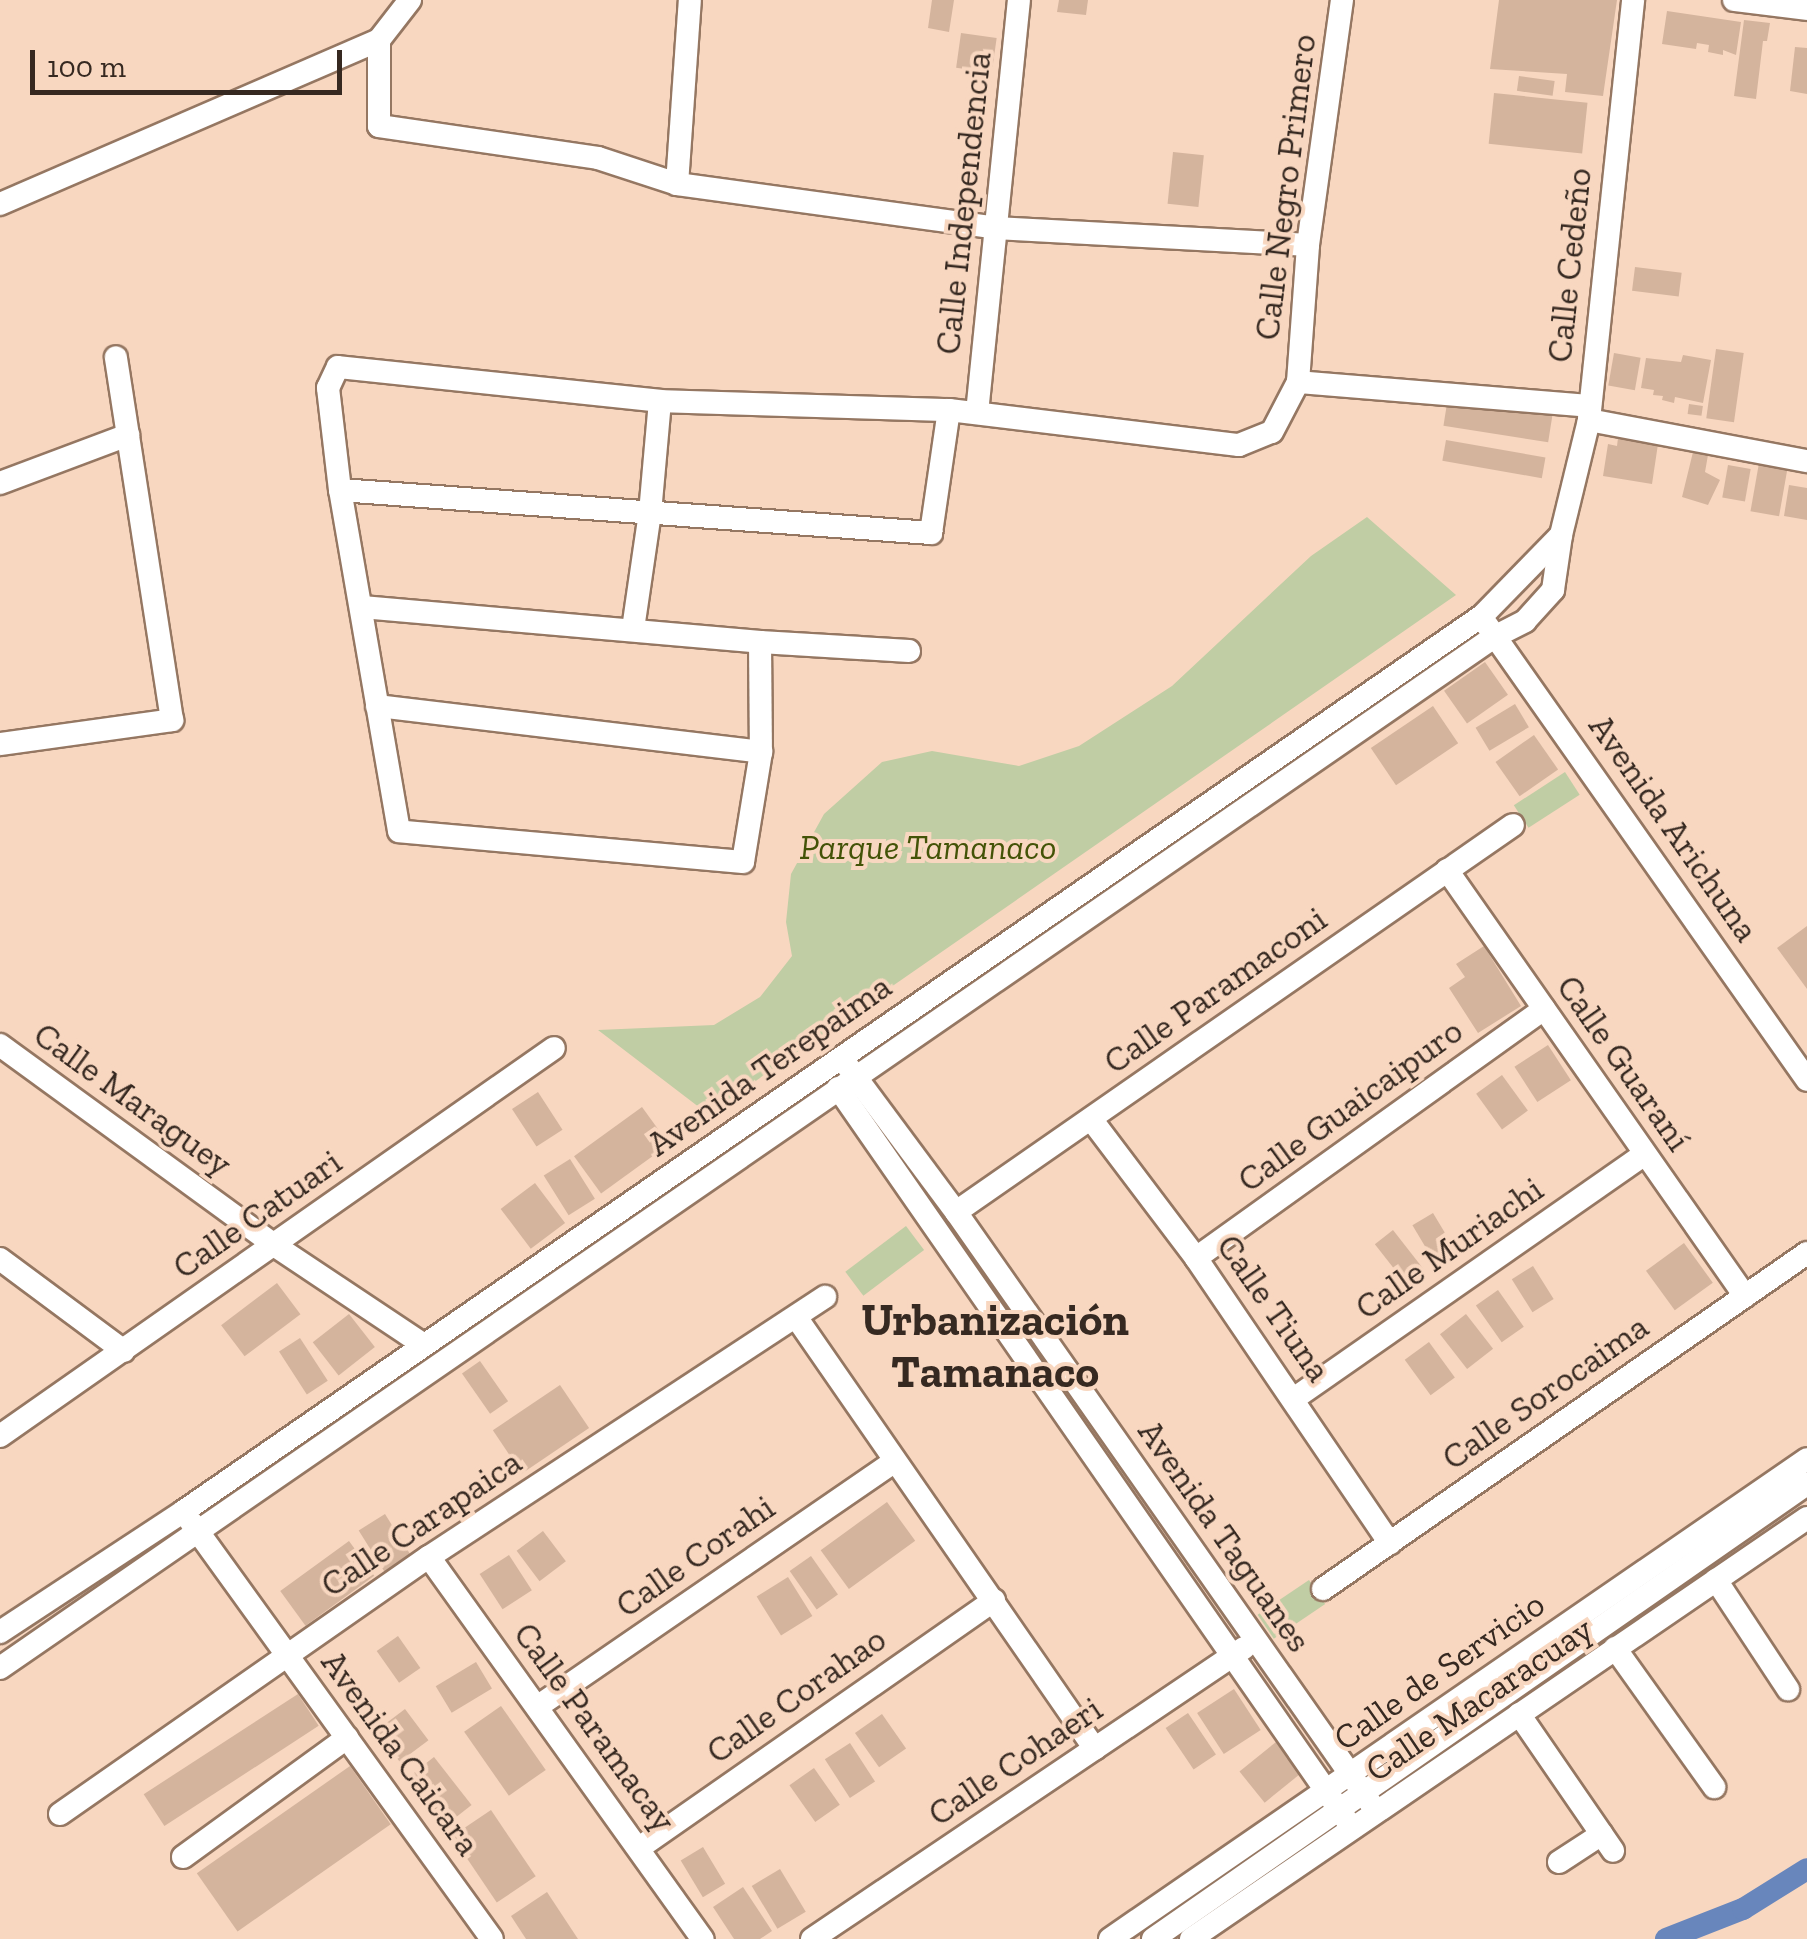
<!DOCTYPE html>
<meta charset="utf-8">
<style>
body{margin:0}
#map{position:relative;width:1807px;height:1939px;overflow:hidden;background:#f8d7c0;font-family:"Zilla Slab",serif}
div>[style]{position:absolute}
.green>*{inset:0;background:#c0cda4;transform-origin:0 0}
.canal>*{height:22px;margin:-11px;padding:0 11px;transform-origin:11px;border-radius:11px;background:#6886bc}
.building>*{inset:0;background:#d4b49d;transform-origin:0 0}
.roads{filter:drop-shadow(2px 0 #957762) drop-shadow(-2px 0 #957762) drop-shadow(0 2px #957762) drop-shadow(0 -2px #957762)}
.street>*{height:22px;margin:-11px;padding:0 11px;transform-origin:11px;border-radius:11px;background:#fff}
span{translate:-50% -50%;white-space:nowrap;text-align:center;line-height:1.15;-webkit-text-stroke:8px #f8d7c0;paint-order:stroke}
.street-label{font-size:35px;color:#362921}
.park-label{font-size:35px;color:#435307;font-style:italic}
.district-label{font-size:45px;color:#362921;font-weight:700}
.scale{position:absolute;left:30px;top:50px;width:312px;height:45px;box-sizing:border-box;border:5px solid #362921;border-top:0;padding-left:12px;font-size:30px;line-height:35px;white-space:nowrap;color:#362921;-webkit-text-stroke:8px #f8d7c0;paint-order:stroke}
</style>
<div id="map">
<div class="green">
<div style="clip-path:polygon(1367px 517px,1456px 595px,708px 1114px,598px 1030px,714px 1025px,760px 997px,792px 956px,786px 922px,791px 874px,824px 814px,882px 762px,932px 751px,1019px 766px,1079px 746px,1172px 686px,1311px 556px)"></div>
<div style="left:1565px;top:772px;width:27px;height:61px;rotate:57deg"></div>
<div style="left:906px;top:1226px;width:30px;height:76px;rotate:53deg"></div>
<div style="left:1309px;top:1580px;width:29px;height:62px;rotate:56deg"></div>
</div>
<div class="canal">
<div style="left:1666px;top:1939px;width:83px;rotate:-21.3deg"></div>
<div style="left:1743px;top:1909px;width:75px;rotate:-32deg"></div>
</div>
<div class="building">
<div style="clip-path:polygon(932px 0,954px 0,949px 32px,928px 28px)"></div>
<div style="clip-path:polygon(1059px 0,1088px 0,1086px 15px,1057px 12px)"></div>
<div style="clip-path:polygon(1499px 0,1617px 0,1603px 96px,1565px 92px,1567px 74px,1490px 69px)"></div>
<div style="clip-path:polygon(1667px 11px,1741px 22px,1736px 55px,1723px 50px,1723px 55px,1708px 52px,1709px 45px,1697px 43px,1696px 49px,1662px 44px)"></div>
<div style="clip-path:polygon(1744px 20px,1770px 23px,1767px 41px,1763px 41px,1756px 99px,1734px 96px)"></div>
<div style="left:961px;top:33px;width:36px;height:35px;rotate:8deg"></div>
<div style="clip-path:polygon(1795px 47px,1807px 48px,1807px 94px,1790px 91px)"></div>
<div style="left:1519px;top:76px;width:36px;height:15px;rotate:8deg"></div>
<div style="left:1494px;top:93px;width:94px;height:51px;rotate:6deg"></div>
<div style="left:1173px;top:152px;width:31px;height:52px;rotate:6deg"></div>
<div style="left:1635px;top:267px;width:47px;height:24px;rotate:7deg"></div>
<div style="left:1716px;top:349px;width:28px;height:70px;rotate:8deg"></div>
<div style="left:1614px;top:353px;width:27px;height:33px;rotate:10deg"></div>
<div style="clip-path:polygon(1683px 355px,1711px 360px,1703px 403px,1675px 397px,1674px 403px,1662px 400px,1663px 396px,1653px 395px,1654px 390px,1641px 388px,1646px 358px,1681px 362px)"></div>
<div style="left:1448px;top:397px;width:106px;height:29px;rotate:9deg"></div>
<div style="left:1689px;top:404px;width:14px;height:10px;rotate:8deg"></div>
<div style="clip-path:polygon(1618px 438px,1658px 444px,1652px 484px,1603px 476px,1608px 444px,1617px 446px)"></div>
<div style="left:1446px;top:440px;width:101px;height:21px;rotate:10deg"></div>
<div style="clip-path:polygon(1693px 452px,1708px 455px,1705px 472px,1720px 480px,1708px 505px,1682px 497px)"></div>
<div style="left:1759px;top:463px;width:29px;height:49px;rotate:10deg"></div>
<div style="left:1728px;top:465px;width:23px;height:33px;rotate:10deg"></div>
<div style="clip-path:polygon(1789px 485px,1807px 488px,1807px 520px,1784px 516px)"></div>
<div style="left:1485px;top:662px;width:40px;height:50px;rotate:55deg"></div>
<div style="left:1515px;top:704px;width:27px;height:46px;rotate:59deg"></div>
<div style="left:1433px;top:706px;width:45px;height:75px;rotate:56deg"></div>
<div style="left:1534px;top:735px;width:42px;height:47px;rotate:55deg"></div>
<div style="clip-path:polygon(1807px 926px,1807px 989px,1777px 948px)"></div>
<div style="clip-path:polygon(1484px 946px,1521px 1006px,1478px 1033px,1449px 988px,1465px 977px,1456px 964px)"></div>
<div style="left:1548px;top:1045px;width:42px;height:40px;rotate:57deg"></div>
<div style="left:1502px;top:1075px;width:44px;height:32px;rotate:54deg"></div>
<div style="left:538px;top:1092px;width:45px;height:31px;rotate:57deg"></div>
<div style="left:642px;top:1107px;width:46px;height:84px;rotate:54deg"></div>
<div style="left:570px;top:1159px;width:47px;height:31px;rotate:58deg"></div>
<div style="left:535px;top:1183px;width:50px;height:43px;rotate:53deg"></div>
<div style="left:1433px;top:1213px;width:45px;height:24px;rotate:59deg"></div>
<div style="left:1393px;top:1230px;width:52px;height:23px;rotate:52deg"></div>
<div style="left:1684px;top:1243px;width:49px;height:47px;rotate:54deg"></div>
<div style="left:1533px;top:1266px;width:39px;height:25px;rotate:58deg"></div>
<div style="left:277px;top:1283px;width:39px;height:70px;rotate:53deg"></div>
<div style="left:1498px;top:1290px;width:45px;height:27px;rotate:55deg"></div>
<div style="left:349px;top:1314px;width:42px;height:46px;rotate:52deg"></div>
<div style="left:1466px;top:1314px;width:44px;height:33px;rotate:52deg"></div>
<div style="left:300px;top:1338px;width:51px;height:25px;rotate:57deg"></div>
<div style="left:1429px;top:1342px;width:44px;height:30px;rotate:54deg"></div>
<div style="left:480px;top:1361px;width:49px;height:22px;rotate:55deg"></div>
<div style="left:560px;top:1385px;width:52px;height:81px;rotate:56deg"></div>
<div style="left:887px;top:1502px;width:48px;height:82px;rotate:54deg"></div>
<div style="left:385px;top:1514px;width:49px;height:31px;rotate:58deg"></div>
<div style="left:543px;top:1531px;width:38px;height:33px;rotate:53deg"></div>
<div style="left:349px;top:1541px;width:43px;height:85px;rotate:54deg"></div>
<div style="left:509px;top:1555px;width:42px;height:35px;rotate:57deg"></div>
<div style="left:811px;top:1556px;width:47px;height:26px;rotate:55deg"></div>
<div style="left:788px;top:1577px;width:46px;height:37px;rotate:58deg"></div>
<div style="left:398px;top:1636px;width:39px;height:26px;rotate:55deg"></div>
<div style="left:476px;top:1662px;width:31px;height:47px;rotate:59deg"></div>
<div style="left:1234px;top:1689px;width:49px;height:44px;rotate:57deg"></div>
<div style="left:298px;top:1694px;width:38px;height:184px;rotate:57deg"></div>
<div style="left:501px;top:1706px;width:78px;height:45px;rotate:55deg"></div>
<div style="left:405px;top:1709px;width:39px;height:36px;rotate:53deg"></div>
<div style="left:1188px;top:1713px;width:50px;height:27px;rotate:56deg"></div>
<div style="left:882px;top:1714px;width:42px;height:33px;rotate:55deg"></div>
<div style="left:1276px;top:1742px;width:40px;height:47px;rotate:51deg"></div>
<div style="left:850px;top:1743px;width:46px;height:30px;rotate:57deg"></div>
<div style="left:434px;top:1757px;width:61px;height:32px;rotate:52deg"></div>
<div style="left:350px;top:1766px;width:71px;height:187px;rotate:55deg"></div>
<div style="left:814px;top:1768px;width:45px;height:30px;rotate:55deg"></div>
<div style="left:491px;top:1810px;width:80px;height:47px;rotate:56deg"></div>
<div style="left:703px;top:1847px;width:43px;height:26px;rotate:59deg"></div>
<div style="left:780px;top:1869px;width:50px;height:33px;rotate:59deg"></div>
<div style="clip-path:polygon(743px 1887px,772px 1931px,760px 1939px,734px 1939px,713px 1907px)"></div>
<div style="clip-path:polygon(547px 1892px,578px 1939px,526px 1939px,511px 1916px)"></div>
</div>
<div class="roads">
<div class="street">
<div style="left:410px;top:0;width:51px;rotate:127.8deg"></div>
<div style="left:379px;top:40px;width:86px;rotate:90deg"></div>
<div style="left:379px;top:126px;width:221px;rotate:8.3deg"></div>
<div style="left:598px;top:158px;width:83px;rotate:18.2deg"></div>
<div style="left:677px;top:184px;width:323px;rotate:7.8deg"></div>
<div style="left:997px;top:228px;width:311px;rotate:3.1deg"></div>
<div style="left:1734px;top:0;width:74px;rotate:7deg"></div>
<div style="left:677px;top:184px;width:184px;rotate:-86deg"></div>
<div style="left:0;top:204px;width:413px;rotate:-23.4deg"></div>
<div style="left:1298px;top:382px;width:293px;rotate:4.7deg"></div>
<div style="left:977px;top:413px;width:415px;rotate:-84.2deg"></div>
<div style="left:1589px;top:420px;width:222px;rotate:10.7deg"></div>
<div style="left:0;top:483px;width:137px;rotate:-20.6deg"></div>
<div style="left:340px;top:490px;width:593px;rotate:4.16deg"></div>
<div style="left:931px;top:533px;width:124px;rotate:-81.7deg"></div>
<div style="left:362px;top:607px;width:400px;rotate:5deg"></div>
<div style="left:1487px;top:625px;width:556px;rotate:54.88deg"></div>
<div style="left:633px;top:629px;width:117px;rotate:-81.7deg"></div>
<div style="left:650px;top:513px;width:112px;rotate:-84.9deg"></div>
<div style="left:909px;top:651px;width:149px;rotate:-176.5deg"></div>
<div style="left:760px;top:642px;width:110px;rotate:89.5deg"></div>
<div style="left:761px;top:752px;width:111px;rotate:99.3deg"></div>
<div style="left:743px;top:862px;width:345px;rotate:-174.9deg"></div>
<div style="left:399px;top:831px;width:346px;rotate:-99.8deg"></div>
<div style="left:340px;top:490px;width:103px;rotate:-96.7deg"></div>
<div style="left:328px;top:388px;width:23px;rotate:-65deg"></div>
<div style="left:338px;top:367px;width:324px;rotate:6deg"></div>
<div style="left:660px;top:401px;width:289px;rotate:1.8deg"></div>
<div style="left:949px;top:410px;width:292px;rotate:6.9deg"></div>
<div style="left:1239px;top:445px;width:35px;rotate:-22deg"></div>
<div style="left:1272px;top:432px;width:56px;rotate:-62.5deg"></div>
<div style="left:1298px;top:382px;width:137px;rotate:-85.8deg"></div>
<div style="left:1308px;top:245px;width:247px;rotate:-82.1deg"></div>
<div style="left:377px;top:706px;width:387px;rotate:6.8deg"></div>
<div style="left:0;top:744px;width:174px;rotate:-7.9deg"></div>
<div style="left:172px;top:720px;width:367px;rotate:-98.8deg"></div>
<div style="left:1447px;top:870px;width:520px;rotate:55.03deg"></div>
<div style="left:0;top:1045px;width:339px;rotate:36.1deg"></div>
<div style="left:274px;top:1245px;width:180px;rotate:33.7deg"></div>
<div style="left:846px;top:1064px;width:184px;rotate:53.4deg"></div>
<div style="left:956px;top:1212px;width:732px;rotate:54.96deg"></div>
<div style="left:838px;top:1088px;width:901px;rotate:55.22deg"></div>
<div style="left:1091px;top:1119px;width:174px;rotate:52.9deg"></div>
<div style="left:1196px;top:1258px;width:345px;rotate:55.8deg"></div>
<div style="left:956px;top:1212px;width:678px;rotate:-34.79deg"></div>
<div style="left:1196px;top:1258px;width:428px;rotate:-35.6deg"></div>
<div style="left:0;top:1259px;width:154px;rotate:36.6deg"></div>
<div style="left:796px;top:1317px;width:525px;rotate:55.31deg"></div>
<div style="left:1295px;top:1398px;width:424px;rotate:-34.9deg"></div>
<div style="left:0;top:1436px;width:676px;rotate:-35.01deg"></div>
<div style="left:191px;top:1522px;width:514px;rotate:54.18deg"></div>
<div style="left:429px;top:1557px;width:470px;rotate:54.4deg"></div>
<div style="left:1716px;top:1580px;width:131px;rotate:56.6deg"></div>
<div style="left:1323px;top:1589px;width:589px;rotate:-34.77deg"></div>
<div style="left:0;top:1632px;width:220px;rotate:-33.3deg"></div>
<div style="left:184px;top:1511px;width:1577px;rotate:-34.59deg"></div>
<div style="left:1482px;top:616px;width:113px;rotate:-45.7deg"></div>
<div style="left:1615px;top:1648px;width:171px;rotate:54.5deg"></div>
<div style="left:0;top:1668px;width:1815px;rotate:-34.61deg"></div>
<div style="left:1494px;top:637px;width:35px;rotate:-27deg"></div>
<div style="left:1525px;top:621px;width:42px;rotate:-47.9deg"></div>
<div style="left:1553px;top:590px;width:56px;rotate:-81.7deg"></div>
<div style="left:1561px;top:535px;width:118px;rotate:-76.3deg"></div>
<div style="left:1589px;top:420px;width:422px;rotate:-84deg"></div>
<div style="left:537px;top:1707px;width:432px;rotate:-34.5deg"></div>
<div style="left:1519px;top:1714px;width:166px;rotate:55.5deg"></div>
<div style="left:60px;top:1814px;width:450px;rotate:-34.9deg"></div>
<div style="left:429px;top:1557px;width:474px;rotate:-33.3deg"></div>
<div style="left:639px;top:1848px;width:433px;rotate:-34.9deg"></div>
<div style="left:183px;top:1857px;width:203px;rotate:-36deg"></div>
<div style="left:1559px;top:1862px;width:51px;rotate:-33.1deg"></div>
<div style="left:812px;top:1939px;width:521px;rotate:-33.96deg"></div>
<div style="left:1110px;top:1939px;width:846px;rotate:-34.55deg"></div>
<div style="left:1153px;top:1939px;width:797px;rotate:-34.83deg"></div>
<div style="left:1191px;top:1939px;width:746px;rotate:-34.35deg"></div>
</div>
</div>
<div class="street-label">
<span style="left:1285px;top:187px;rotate:-83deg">Calle Negro Primero</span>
<span style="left:963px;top:203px;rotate:-84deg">Calle Independencia</span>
<span style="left:1569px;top:265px;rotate:-84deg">Calle Cedeño</span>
<span style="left:1674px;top:828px;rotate:55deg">Avenida Arichuna</span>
<span style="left:1215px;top:990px;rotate:-35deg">Calle Paramaconi</span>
<span style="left:1624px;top:1063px;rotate:55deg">Calle Guaraní</span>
<span style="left:769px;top:1065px;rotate:-35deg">Avenida Terepaima</span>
<span style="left:133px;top:1099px;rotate:36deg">Calle Maraguey</span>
<span style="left:1350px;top:1105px;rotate:-36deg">Calle Guaicaipuro</span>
<span style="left:257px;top:1214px;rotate:-35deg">Calle Catuari</span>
<span style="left:1449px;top:1248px;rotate:-35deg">Calle Muriachi</span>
<span style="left:1274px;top:1308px;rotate:55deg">Calle Tiuna</span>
<span style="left:1545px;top:1392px;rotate:-35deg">Calle Sorocaima</span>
<span style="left:421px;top:1523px;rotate:-34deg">Calle Carapaica</span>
<span style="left:1225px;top:1536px;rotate:55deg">Avenida Taguanes</span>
<span style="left:695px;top:1556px;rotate:-35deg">Calle Corahi</span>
<span style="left:1439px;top:1671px;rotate:-35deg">Calle de Servicio</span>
<span style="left:796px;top:1695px;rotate:-35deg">Calle Corahao</span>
<span style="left:1479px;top:1699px;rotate:-34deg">Calle Macaracuay</span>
<span style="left:595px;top:1727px;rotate:54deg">Calle Paramacay</span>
<span style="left:401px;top:1753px;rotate:54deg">Avenida Caicara</span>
<span style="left:1015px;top:1761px;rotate:-34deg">Calle Cohaeri</span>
</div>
<div class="park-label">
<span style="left:928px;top:847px">Parque Tamanaco</span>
</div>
<div class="district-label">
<span style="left:995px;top:1347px">Urbanización<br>Tamanaco</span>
</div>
<div class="scale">100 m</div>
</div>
